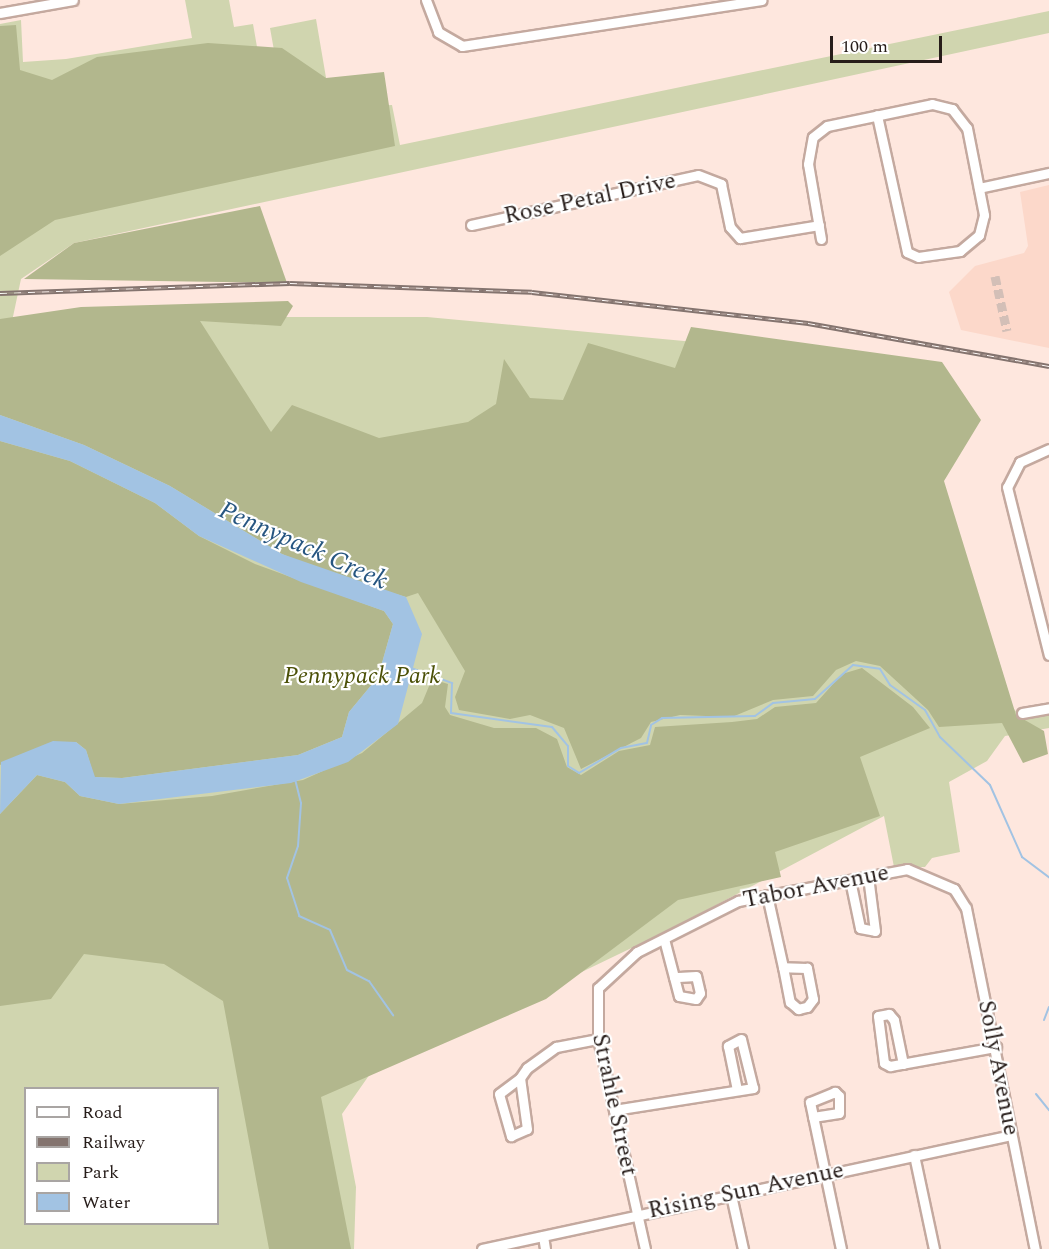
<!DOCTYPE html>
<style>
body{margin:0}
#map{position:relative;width:1049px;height:1249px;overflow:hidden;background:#fee7de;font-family:Spectral,serif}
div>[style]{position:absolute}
.built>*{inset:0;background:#fcd8ca}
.green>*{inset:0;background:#d0d5af}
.forest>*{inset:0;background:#b2b78d}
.water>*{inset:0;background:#a2c3e3}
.stream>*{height:2px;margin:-1px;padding:0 1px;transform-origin:1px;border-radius:1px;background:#a2c3e3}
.minor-tunnel>*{height:9px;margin-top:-4.5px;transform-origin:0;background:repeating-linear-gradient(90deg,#d3bfb7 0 9px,transparent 0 13.5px)}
.roads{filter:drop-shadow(2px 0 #c4a99f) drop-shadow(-2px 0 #c4a99f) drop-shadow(0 2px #c4a99f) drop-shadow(0 -2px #c4a99f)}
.minor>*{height:9px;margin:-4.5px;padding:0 4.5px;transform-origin:4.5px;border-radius:4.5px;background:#fff}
.rail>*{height:4.5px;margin-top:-2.25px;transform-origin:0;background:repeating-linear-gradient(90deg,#fff 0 7px,#84746f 0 14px);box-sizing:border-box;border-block:2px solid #84746f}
span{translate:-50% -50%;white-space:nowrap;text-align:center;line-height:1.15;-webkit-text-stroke:4.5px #fff;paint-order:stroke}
.street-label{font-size:24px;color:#271d1a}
.park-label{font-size:24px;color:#4b5007;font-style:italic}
.water-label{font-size:26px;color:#275681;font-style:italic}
.legend{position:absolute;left:24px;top:1087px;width:195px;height:138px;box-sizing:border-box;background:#fff;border:2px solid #a9a5a3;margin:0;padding:8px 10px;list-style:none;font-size:18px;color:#271d1a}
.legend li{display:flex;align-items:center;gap:12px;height:30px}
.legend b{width:30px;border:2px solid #a9a5a3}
.scale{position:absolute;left:830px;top:36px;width:112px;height:27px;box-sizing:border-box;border:3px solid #271d1a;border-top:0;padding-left:8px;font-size:18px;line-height:21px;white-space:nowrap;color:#271d1a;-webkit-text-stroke:4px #fff;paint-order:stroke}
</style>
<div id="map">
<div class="built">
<div style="clip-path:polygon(1049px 185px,1049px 348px,961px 330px,949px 292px,975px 266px,1024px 253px,1028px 246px,1020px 192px)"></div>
</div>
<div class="green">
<div style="clip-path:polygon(evenodd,185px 0,229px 0,234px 27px,253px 24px,264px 87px,280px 84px,270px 28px,316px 19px,331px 107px,392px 105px,400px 145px,1049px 11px,1049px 33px,74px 243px,21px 279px,11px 326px,203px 317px,427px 317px,790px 351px,995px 648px,1013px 708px,1020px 716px,1049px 711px,1049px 728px,1005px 736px,987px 761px,949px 782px,960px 852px,932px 858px,925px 867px,894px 867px,884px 816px,671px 929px,370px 1074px,342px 1114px,356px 1187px,354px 1249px,0 1249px,0 24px,21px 20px,23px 62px,66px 59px,192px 38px,185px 0,26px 1088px,218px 1088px,218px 1224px,26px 1224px,26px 1088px)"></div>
</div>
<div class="forest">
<div style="clip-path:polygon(16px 25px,20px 70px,52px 80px,97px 57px,208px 43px,282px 48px,326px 78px,384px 72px,395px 146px,55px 220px,0 256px,0 26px)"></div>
<div style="clip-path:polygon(260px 206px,287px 283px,24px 279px,74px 243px)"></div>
<div style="clip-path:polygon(288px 301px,293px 306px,281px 326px,200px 321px,271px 432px,292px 405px,379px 438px,468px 422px,496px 404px,504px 359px,530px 398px,563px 400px,588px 343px,675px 368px,691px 327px,942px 362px,981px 420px,944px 481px,1016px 715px,1044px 731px,1048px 754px,1023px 763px,1002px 723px,939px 727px,928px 710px,880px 666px,856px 661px,836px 670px,813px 696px,773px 700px,732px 717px,680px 715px,651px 722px,641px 738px,581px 769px,564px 728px,530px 715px,510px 719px,459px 710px,455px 697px,465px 671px,418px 593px,406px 597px,332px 575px,282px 554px,170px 486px,84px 445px,0 415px,0 319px,81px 307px)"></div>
<div style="clip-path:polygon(0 441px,70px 461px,155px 503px,199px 536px,255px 564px,384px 611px,393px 624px,378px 677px,349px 712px,342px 737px,298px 755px,122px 778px,94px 777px,86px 750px,76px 742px,53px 742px,0 765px)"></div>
<div style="clip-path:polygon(862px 668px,913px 707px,930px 728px,860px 757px,880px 816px,775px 852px,781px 877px,678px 900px,546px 999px,321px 1097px,351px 1249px,269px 1249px,223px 1001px,164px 964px,84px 954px,51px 999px,0 1006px,0 814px,37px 775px,65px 782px,80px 796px,119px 804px,212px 796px,303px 780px,362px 753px,422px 703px,432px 679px,448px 684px,445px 707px,450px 715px,494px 728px,536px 728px,557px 739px,567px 767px,581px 775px,619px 751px,650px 745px,655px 727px,732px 722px,757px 719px,775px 707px,816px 703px,842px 674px)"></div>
</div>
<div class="water">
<div style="clip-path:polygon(0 415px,84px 445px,170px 486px,282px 554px,406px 597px,422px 634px,398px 724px,348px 762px,291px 783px,119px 804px,80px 796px,65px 782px,37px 775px,0 814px,1px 762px,53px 741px,76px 742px,86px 750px,95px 777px,122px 778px,298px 755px,342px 737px,349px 712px,378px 677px,393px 624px,384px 611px,301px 582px,199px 536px,155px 503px,70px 461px,0 441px)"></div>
</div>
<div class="stream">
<div style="left:411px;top:668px;width:44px;rotate:20.1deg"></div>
<div style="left:452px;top:683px;width:30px;rotate:92deg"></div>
<div style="left:451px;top:713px;width:102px;rotate:7.9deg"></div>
<div style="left:552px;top:727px;width:25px;rotate:50deg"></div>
<div style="left:568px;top:746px;width:20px;rotate:90deg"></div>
<div style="left:568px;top:766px;width:13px;rotate:32deg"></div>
<div style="left:579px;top:773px;width:49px;rotate:-30.8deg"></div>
<div style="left:621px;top:748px;width:26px;rotate:-11deg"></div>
<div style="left:647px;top:743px;width:18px;rotate:-77deg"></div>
<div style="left:651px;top:725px;width:13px;rotate:-32deg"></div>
<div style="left:662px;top:718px;width:93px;rotate:-1.2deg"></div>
<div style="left:755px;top:716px;width:22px;rotate:-36deg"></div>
<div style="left:773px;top:703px;width:42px;rotate:-5.4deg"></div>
<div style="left:815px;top:699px;width:51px;rotate:-41.8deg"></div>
<div style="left:853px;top:665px;width:27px;rotate:8deg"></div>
<div style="left:880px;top:669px;width:19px;rotate:58deg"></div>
<div style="left:890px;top:685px;width:43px;rotate:35.5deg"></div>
<div style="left:925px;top:710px;width:31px;rotate:61deg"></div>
<div style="left:940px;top:737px;width:69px;rotate:43.8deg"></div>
<div style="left:990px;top:785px;width:79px;rotate:66deg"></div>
<div style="left:1022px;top:857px;width:34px;rotate:37deg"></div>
<div style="left:295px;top:779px;width:25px;rotate:76deg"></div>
<div style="left:301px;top:803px;width:43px;rotate:94deg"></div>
<div style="left:298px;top:846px;width:34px;rotate:109deg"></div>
<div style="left:287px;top:878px;width:40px;rotate:72deg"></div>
<div style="left:299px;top:916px;width:34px;rotate:24deg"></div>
<div style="left:330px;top:930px;width:43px;rotate:67deg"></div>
<div style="left:347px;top:970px;width:25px;rotate:27deg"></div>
<div style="left:369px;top:981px;width:42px;rotate:54.8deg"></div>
<div style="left:1044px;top:1020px;width:14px;rotate:-69deg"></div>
<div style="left:1036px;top:1094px;width:21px;rotate:51deg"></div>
</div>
<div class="minor-tunnel">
<div style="left:995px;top:276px;width:56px;rotate:77.7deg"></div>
</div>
<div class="roads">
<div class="minor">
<div style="left:426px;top:0;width:34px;rotate:69deg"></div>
<div style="left:438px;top:32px;width:28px;rotate:30deg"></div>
<div style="left:462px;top:46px;width:303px;rotate:-8.7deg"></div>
<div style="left:0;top:13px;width:74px;rotate:-10.1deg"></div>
<div style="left:979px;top:188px;width:72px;rotate:-12.1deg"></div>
<div style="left:471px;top:225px;width:232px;rotate:-12.4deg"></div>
<div style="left:698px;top:175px;width:25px;rotate:21deg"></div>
<div style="left:721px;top:184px;width:44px;rotate:78.2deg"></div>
<div style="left:730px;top:227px;width:15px;rotate:48deg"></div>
<div style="left:740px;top:238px;width:80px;rotate:-9.3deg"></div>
<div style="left:821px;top:239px;width:76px;rotate:-99.8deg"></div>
<div style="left:808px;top:164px;width:27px;rotate:-80deg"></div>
<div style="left:813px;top:137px;width:18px;rotate:-38deg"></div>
<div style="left:827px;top:126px;width:107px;rotate:-11.8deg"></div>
<div style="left:932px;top:104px;width:21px;rotate:14deg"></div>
<div style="left:952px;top:109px;width:24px;rotate:52deg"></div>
<div style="left:967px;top:128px;width:89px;rotate:78.9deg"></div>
<div style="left:984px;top:215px;width:21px;rotate:104deg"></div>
<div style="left:979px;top:235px;width:25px;rotate:140deg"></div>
<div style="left:960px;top:251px;width:42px;rotate:171.9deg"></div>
<div style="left:918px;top:257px;width:12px;rotate:-156deg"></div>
<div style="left:907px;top:252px;width:140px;rotate:-102.4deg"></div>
<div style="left:1049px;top:449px;width:32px;rotate:156deg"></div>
<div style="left:1020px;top:462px;width:28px;rotate:117deg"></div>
<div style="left:1007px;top:487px;width:173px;rotate:76deg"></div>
<div style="left:1022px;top:713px;width:27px;rotate:-10deg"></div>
<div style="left:850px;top:880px;width:49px;rotate:78.2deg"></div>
<div style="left:860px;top:928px;width:15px;rotate:11deg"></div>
<div style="left:875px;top:931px;width:55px;rotate:-97.3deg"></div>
<div style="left:767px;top:895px;width:74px;rotate:77.5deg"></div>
<div style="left:783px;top:967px;width:36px;rotate:79deg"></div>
<div style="left:790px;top:1002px;width:11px;rotate:41deg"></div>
<div style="left:798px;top:1009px;width:9px;rotate:-13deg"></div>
<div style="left:807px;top:1007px;width:10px;rotate:-53deg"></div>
<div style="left:813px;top:999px;width:32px;rotate:-101deg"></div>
<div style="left:807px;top:968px;width:24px;rotate:-178deg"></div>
<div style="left:664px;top:939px;width:59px;rotate:75.3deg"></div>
<div style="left:679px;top:996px;width:17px;rotate:10deg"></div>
<div style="left:696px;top:999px;width:7px;rotate:-56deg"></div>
<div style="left:700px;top:993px;width:17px;rotate:-103deg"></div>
<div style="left:696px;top:976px;width:22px;rotate:177deg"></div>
<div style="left:903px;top:1064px;width:45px;rotate:-101.6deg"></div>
<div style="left:894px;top:1020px;width:8px;rotate:-130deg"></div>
<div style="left:889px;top:1014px;width:11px;rotate:170deg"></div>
<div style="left:878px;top:1016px;width:47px;rotate:82.7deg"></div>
<div style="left:884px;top:1063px;width:7px;rotate:27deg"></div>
<div style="left:890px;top:1066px;width:108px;rotate:-10.2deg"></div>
<div style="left:520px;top:1078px;width:26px;rotate:143deg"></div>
<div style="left:499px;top:1094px;width:44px;rotate:74.1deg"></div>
<div style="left:511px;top:1136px;width:17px;rotate:-24deg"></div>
<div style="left:527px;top:1129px;width:51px;rotate:-97.8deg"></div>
<div style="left:520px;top:1078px;width:12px;rotate:-55deg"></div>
<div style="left:527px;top:1068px;width:36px;rotate:-36deg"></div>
<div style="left:556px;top:1047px;width:43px;rotate:-10.8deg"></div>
<div style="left:614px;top:1110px;width:141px;rotate:-9deg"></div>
<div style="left:753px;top:1088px;width:50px;rotate:-103.8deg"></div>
<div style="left:741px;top:1039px;width:15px;rotate:152deg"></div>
<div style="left:728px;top:1046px;width:45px;rotate:78.4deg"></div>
<div style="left:813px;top:1117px;width:26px;rotate:-9deg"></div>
<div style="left:839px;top:1113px;width:17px;rotate:-90deg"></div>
<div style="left:839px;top:1096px;width:6px;rotate:-135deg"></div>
<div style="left:835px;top:1092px;width:27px;rotate:158deg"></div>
<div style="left:810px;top:1102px;width:150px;rotate:78.1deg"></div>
<div style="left:914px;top:1155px;width:96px;rotate:78deg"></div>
<div style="left:731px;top:1195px;width:55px;rotate:77.5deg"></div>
<div style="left:543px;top:1236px;width:13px;rotate:81deg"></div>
<div style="left:482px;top:1249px;width:541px;rotate:-12.16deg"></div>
<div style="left:645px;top:1249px;width:215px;rotate:-102.6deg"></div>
<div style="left:598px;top:1039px;width:51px;rotate:-90deg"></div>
<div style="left:598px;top:988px;width:53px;rotate:-42.7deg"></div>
<div style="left:637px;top:952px;width:113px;rotate:-26.8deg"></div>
<div style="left:738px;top:901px;width:172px;rotate:-10.7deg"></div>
<div style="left:907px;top:869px;width:51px;rotate:23.1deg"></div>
<div style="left:954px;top:889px;width:22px;rotate:58deg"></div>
<div style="left:966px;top:908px;width:348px;rotate:78.6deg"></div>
</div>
</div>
<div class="rail">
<div style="left:0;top:293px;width:290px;rotate:-2deg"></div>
<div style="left:290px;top:283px;width:242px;rotate:2.1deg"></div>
<div style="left:532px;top:292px;width:278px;rotate:6.4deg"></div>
<div style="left:808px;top:323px;width:245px;rotate:10.1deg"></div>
</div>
<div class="street-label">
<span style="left:590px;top:199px;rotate:-12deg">Rose Petal Drive</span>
<span style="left:816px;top:887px;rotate:-11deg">Tabor Avenue</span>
<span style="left:998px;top:1068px;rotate:79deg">Solly Avenue</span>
<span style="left:614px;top:1105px;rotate:78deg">Strahle Street</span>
<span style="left:746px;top:1191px;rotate:-12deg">Rising Sun Avenue</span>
</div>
<div class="park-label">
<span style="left:362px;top:677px">Pennypack Park</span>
</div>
<div class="water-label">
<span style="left:303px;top:546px;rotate:24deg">Pennypack Creek</span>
</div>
<ul class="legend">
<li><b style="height:8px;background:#fff"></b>Road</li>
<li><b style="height:8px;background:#84746f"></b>Railway</li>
<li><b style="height:16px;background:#d0d5af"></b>Park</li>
<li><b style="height:16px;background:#a2c3e3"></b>Water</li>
</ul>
<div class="scale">100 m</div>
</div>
